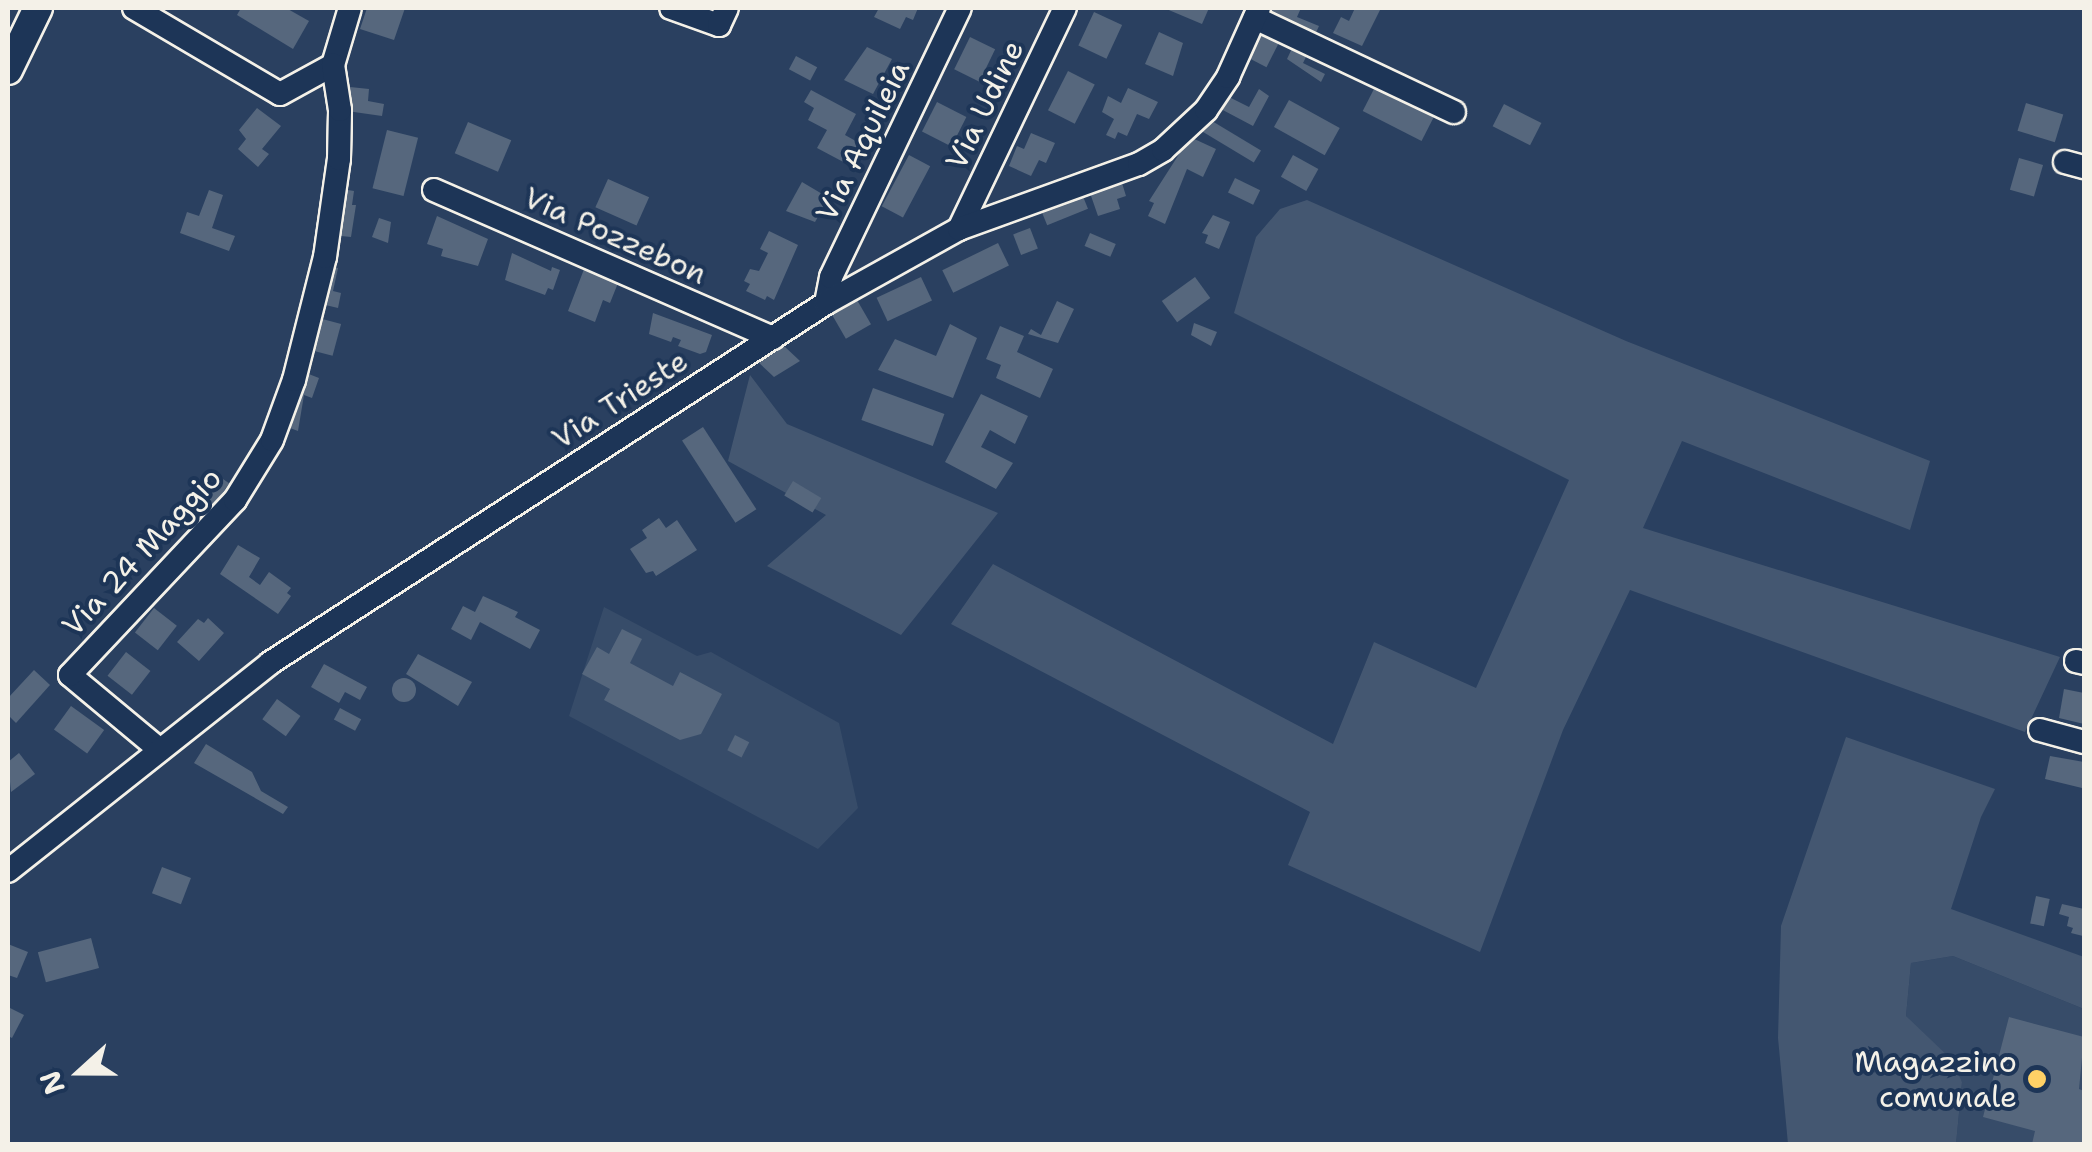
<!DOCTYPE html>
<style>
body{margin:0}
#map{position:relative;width:2092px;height:1152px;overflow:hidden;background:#2a4060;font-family:"Shantell Sans",sans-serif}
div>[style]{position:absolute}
.built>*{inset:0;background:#374c69}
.green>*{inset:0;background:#445771}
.building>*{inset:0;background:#56677d;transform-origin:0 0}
.round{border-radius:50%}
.roads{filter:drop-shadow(2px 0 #f4f1e8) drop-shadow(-2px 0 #f4f1e8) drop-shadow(0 2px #f4f1e8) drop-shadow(0 -2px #f4f1e8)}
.minor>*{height:22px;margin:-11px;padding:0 11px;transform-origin:11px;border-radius:11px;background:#1d3557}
.major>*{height:28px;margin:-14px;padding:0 14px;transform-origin:14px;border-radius:14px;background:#1d3557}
.dots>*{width:28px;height:28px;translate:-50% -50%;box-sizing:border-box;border:5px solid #1d3557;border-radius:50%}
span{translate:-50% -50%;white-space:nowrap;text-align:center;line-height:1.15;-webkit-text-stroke:8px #1d3557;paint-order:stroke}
.street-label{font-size:30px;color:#f4f1e8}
.poi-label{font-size:30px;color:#f4f1e8}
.right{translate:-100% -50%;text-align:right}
.frame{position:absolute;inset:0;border:10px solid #f4f1e8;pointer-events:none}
.north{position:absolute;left:30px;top:1022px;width:100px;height:100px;-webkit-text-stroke:8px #1d3557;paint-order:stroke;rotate:249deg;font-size:28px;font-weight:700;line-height:40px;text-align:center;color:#f4f1e8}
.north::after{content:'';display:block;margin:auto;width:35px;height:45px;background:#f4f1e8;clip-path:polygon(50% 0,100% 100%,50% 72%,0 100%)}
</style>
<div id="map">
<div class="built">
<div style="clip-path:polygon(604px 607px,697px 656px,711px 652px,839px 723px,858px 808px,818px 849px,569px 716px)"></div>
<div style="clip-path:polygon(1953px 956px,2084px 1009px,2084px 1144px,1956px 1144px,1962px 1082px,1906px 1016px,1911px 963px)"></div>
</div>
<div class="green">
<div style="clip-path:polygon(1307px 200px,1626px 341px,1930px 461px,1910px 530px,1682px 441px,1643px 528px,2060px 657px,2025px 732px,1630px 590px,1563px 730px,1480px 952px,1288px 865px,1310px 812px,951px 624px,993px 564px,1333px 744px,1374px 642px,1476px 688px,1569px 480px,1234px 313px,1256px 237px,1280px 209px)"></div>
<div style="clip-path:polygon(750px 375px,787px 424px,998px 513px,901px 635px,767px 566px,826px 515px,728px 461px)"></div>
<div style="clip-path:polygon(1846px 737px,1995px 789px,1981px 817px,1951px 909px,2084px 957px,2084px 1009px,1953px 956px,1911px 963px,1906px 1016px,1951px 1059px,1962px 1082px,1956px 1144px,1788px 1144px,1778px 1038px,1781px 926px)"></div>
</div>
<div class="building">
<div style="clip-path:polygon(241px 8px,286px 8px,309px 21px,293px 49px,237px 15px)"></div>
<div style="clip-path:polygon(367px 8px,405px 8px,394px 40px,360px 29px)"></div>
<div style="clip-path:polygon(879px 8px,918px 8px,913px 20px,906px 17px,900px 29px,874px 17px)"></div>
<div style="clip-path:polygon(1164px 8px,1209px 8px,1202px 24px)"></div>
<div style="clip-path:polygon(1273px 8px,1301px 8px,1297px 17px,1319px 26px,1313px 39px,1270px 15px)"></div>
<div style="clip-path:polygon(1355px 8px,1381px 8px,1362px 46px,1333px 33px,1341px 17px,1349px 21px)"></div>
<div style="left:1094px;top:12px;width:31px;height:37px;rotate:25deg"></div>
<div style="left:1265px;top:26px;width:20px;height:36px;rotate:27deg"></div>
<div style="clip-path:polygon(1159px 32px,1183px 43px,1173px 76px,1145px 64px)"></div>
<div style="left:970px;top:37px;width:28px;height:36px;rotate:26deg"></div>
<div style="clip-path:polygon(1295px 42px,1310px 49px,1303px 63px,1325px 74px,1321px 82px,1287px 59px)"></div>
<div style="clip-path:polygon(867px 47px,892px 59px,873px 94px,844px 80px)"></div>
<div style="left:796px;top:56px;width:24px;height:15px;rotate:28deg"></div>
<div style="left:1068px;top:71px;width:30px;height:44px;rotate:27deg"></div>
<div style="clip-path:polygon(350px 87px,369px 89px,368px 101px,384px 104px,382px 116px,347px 111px)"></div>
<div style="left:1375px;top:87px;width:66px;height:27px;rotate:27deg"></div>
<div style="clip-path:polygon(1128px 88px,1158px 102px,1149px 119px,1137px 114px,1127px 136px,1118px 132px,1115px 139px,1106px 135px,1114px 119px,1102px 112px,1108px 96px,1121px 103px)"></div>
<div style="clip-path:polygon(1259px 89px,1269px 96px,1253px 126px,1219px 108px,1225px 95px,1249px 107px)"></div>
<div style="clip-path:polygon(811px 90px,856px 114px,845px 135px,861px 144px,849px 165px,817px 148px,827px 130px,808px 120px,814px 108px,804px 102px)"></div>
<div style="left:1289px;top:100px;width:58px;height:31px;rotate:29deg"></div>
<div style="left:937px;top:102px;width:33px;height:33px;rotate:27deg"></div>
<div style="left:2026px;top:103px;width:39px;height:29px;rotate:17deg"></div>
<div style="left:1504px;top:104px;width:42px;height:25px;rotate:27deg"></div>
<div style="clip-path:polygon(257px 108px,281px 126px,262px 149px,269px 154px,258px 167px,238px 149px,246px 139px,239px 130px)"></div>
<div style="left:1207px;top:118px;width:63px;height:14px;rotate:31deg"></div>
<div style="left:468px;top:122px;width:47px;height:34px;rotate:23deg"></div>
<div style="left:387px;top:130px;width:32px;height:60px;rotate:14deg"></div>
<div style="clip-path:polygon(1031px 133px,1055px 143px,1046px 163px,1039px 160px,1031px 176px,1009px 166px,1017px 146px,1024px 149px)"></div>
<div style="clip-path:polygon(1190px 137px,1216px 149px,1203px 177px,1187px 169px,1165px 224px,1148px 216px,1154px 203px,1149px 201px)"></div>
<div style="left:909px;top:155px;width:24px;height:58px;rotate:28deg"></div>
<div style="left:1293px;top:155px;width:29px;height:25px;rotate:29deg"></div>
<div style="left:2019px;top:158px;width:25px;height:33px;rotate:16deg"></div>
<div style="left:1235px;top:178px;width:28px;height:16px;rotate:26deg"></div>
<div style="left:608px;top:179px;width:45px;height:31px;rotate:24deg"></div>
<div style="clip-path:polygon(802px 182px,829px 198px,815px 222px,786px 211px)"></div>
<div style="clip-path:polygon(1122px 183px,1126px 196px,1117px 199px,1120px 209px,1098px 216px,1090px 193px)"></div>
<div style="clip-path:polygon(342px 189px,354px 191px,352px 205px,356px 205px,351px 237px,341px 236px,339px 250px,329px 249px)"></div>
<div style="clip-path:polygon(209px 190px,223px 195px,212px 228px,235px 236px,229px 251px,180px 233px,187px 212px,199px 216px)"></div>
<div style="left:1082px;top:194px;width:16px;height:44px;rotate:68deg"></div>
<div style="clip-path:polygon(1213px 215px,1230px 222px,1219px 249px,1205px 243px,1208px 235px,1202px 233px)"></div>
<div style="clip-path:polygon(437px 216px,488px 239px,478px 266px,441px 256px,443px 249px,427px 244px)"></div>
<div style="clip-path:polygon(379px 218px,391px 222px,388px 243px,372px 237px)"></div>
<div style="left:1030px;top:228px;width:22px;height:18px;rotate:69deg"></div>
<div style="clip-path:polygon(769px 231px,798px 245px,774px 300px,767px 296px,765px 300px,746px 291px,750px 284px,744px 281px,750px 269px,759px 271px,768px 253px,760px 249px)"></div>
<div style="left:1090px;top:233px;width:28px;height:14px;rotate:23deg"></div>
<div style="left:998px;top:243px;width:25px;height:62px;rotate:64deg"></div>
<div style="clip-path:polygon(512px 253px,551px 271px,552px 267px,560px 270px,553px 290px,548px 288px,545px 295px,505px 280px)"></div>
<div style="clip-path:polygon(586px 264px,620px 278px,610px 303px,603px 300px,595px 322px,568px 311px)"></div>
<div style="clip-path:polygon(326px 265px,338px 268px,333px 291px,341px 293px,338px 308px,317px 303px)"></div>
<div style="left:921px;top:277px;width:26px;height:49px;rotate:65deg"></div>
<div style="left:1195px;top:277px;width:26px;height:41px;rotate:54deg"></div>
<div style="left:857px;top:300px;width:28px;height:29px;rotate:60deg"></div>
<div style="clip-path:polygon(1057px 301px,1074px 309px,1058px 343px,1028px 334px,1031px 329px,1041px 335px)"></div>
<div style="clip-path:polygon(653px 313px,712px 335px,706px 352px,700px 354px,678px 346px,681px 340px,673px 337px,671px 342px,649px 334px)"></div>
<div style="left:315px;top:317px;width:27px;height:33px;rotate:15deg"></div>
<div style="clip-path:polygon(1194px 323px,1217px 332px,1211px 346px,1191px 335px)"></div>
<div style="clip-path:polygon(950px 324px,977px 338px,953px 398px,878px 370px,895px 339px,936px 356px)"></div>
<div style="clip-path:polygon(1000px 326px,1024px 336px,1017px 352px,1053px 369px,1040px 398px,996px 378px,1001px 365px,986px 359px)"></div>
<div style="clip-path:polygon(783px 345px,800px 361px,774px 377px,757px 361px)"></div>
<div style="clip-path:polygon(301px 371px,319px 378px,312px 398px,304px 395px,298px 431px,282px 425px)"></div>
<div style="left:873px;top:388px;width:76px;height:34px;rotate:20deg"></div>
<div style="clip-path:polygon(981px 394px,1028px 416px,1015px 444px,990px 430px,981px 447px,1013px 463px,996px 489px,945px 462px)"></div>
<div style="left:703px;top:427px;width:98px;height:25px;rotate:57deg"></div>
<div style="left:220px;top:477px;width:11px;height:61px;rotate:34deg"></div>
<div style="left:793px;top:481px;width:33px;height:17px;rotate:31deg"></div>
<div style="clip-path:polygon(659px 518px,666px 528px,677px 520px,697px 550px,656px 576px,653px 571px,646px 573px,630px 549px,647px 538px,642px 530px)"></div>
<div style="clip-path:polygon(238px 545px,260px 558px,249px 577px,260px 585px,269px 572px,291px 588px,287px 593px,291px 596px,278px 614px,220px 574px)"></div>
<div style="clip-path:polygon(483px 596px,518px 612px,515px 617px,540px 630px,530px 649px,480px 622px,471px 640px,451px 629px,463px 606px,475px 612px)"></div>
<div style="left:154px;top:608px;width:29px;height:31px;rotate:38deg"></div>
<div style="clip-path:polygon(208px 618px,224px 633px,199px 661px,177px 642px,198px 619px,204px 623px)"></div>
<div style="clip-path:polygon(622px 629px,642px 639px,630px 663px,673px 686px,680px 672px,722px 694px,701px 734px,680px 740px,604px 700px,610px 689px,582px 674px,597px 647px,609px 654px)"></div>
<div style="left:126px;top:652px;width:31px;height:30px;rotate:38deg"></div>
<div style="clip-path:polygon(418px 654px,472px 682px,458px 706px,406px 674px)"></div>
<div style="clip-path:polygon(324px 664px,367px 687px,360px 700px,345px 692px,339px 703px,311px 687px)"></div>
<div style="clip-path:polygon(34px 670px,50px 685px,16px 723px,8px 715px,8px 698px)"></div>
<div class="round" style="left:392px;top:678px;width:24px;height:24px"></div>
<div style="clip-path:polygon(2064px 689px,2084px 693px,2084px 724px,2059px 718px)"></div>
<div style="left:277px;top:699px;width:29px;height:25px;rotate:36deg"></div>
<div style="left:71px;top:706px;width:41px;height:29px;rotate:36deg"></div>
<div style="left:340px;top:708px;width:24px;height:13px;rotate:28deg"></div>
<div style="left:735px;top:735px;width:16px;height:17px;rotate:27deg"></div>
<div style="clip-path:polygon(206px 744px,252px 772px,261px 791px,288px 807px,283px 814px,194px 763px)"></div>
<div style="clip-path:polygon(19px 753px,35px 774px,11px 792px,8px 762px)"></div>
<div style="clip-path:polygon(2050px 756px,2084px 762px,2082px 788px,2045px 779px)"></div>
<div style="left:162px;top:867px;width:31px;height:28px;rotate:21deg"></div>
<div style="left:2036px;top:896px;width:14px;height:28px;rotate:12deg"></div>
<div style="clip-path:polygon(2062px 904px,2084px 909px,2083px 936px,2071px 933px,2073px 928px,2067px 926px,2069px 917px,2059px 914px)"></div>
<div style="left:91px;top:938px;width:31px;height:55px;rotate:75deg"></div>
<div style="clip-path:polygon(8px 944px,28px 952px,17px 978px,8px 975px)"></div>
<div style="clip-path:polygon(8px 1007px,24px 1015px,12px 1038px,8px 1036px)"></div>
<div style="clip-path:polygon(2009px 1017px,2084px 1037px,2079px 1089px,2084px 1091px,2084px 1144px,2032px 1144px,2035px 1131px,1983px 1117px)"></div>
</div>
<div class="roads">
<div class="minor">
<div style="left:134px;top:8px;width:169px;rotate:30.5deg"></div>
<div style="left:280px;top:94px;width:60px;rotate:-28.7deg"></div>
<div style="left:333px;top:65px;width:59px;rotate:-73.4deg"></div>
<div style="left:671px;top:8px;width:51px;rotate:19.5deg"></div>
<div style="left:719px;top:25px;width:19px;rotate:-65deg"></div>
<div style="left:1255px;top:18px;width:220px;rotate:25.3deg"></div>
<div style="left:2065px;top:162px;width:20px;rotate:15deg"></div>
<div style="left:434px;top:190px;width:370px;rotate:23.6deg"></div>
<div style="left:959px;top:229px;width:245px;rotate:-64.4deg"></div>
<div style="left:826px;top:303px;width:26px;rotate:-79deg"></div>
<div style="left:831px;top:277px;width:298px;rotate:-64.4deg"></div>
<div style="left:2076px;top:661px;width:8px;rotate:14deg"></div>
<div style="left:2040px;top:730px;width:46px;rotate:15.3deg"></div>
<div style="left:160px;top:750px;width:117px;rotate:-140.2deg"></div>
<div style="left:70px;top:675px;width:241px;rotate:-46.7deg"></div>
<div style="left:235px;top:500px;width:70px;rotate:-58.3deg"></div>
<div style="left:272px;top:440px;width:64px;rotate:-69.9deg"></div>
<div style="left:294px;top:380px;width:127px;rotate:-75.9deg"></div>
<div style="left:325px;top:257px;width:99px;rotate:-81.9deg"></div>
<div style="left:339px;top:159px;width:49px;rotate:-88.8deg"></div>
<div style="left:340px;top:110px;width:46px;rotate:-98.8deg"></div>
<div style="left:8px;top:871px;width:335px;rotate:-38.4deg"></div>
<div style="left:270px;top:663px;width:662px;rotate:-32.92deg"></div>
<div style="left:826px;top:303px;width:152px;rotate:-29.1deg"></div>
<div style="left:959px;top:229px;width:191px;rotate:-19.9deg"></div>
<div style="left:1139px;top:164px;width:28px;rotate:-30deg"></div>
<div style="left:1163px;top:150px;width:59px;rotate:-42.9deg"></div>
<div style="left:1206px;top:110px;width:40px;rotate:-56deg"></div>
<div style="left:1228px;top:77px;width:76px;rotate:-65.8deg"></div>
</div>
<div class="major">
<div style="left:8px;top:70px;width:69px;rotate:-64.2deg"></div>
</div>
</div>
<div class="dots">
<div style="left:2037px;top:1079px;background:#ffd166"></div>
</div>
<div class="street-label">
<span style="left:985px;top:105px;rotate:-64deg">Via Udine</span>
<span style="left:863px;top:141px;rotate:-64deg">Via Aquileia</span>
<span style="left:615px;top:236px;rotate:24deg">Via Pozzebon</span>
<span style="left:620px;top:400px;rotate:-33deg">Via Trieste</span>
<span style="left:142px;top:552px;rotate:-47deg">Via 24 Maggio</span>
</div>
<div class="poi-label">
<span class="right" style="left:2017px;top:1079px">Magazzino<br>comunale</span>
</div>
<div class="frame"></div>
<div class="north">N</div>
</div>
